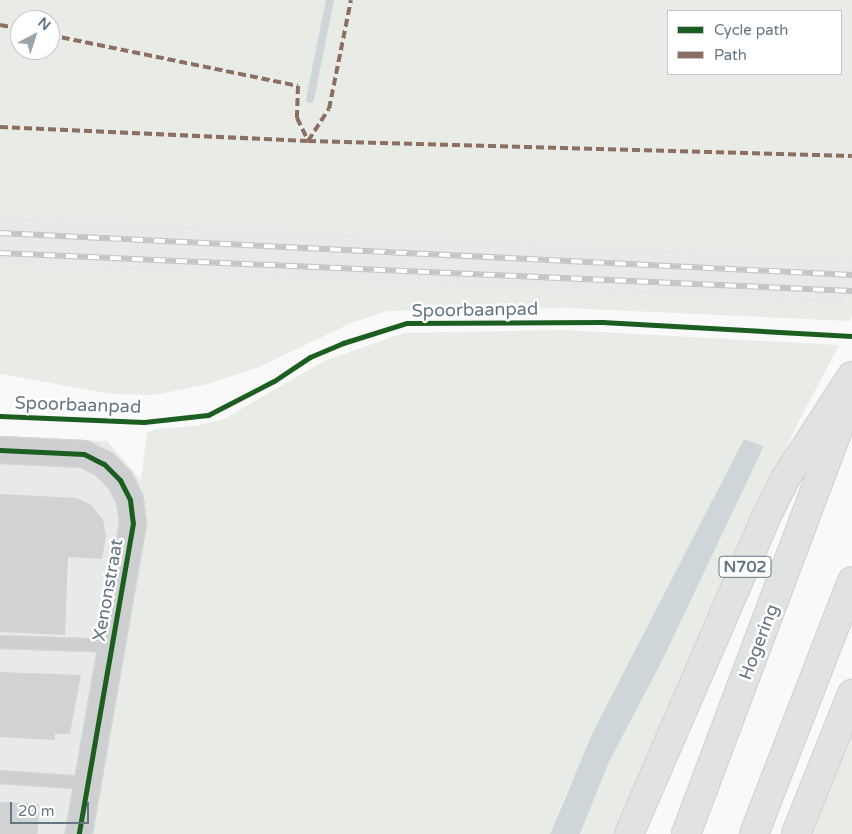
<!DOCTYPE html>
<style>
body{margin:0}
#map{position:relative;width:852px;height:834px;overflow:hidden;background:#f9f9f9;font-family:"Varela Round",sans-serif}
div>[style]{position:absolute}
.built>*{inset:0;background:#e8e9e9}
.green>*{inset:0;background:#e8ebe6}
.water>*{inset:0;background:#ced6d9}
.stream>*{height:8px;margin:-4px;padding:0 4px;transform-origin:4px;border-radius:4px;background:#ced6d9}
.building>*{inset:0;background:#d0d2d3;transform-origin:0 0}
.roads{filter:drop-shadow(1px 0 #d5d6d6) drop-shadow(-1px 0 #d5d6d6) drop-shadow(0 1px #d5d6d6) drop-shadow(0 -1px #d5d6d6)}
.service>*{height:12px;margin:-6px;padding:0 6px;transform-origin:6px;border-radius:6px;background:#cecfd0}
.minor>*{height:26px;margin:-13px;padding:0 13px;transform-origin:13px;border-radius:13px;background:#cecfd0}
.trunk>*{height:28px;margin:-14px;padding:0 14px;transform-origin:14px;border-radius:14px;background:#e1e2e2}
.rail>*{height:5.5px;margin-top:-2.75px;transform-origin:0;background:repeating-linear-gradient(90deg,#fff 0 11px,#c3c5c6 0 22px);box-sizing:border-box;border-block:1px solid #c3c5c6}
.quiet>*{height:4px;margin-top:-2px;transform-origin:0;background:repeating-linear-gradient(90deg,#8d6e63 0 8px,transparent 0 12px)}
.cycleway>*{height:5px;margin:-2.5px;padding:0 2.5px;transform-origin:2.5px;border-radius:2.5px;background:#1b5e20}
span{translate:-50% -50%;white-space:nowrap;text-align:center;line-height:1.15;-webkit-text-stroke:5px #fff;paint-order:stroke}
.shield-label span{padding:1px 4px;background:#fff;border:1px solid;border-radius:4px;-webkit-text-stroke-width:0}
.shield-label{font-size:16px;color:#657683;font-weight:700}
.street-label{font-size:18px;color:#657683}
.legend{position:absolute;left:667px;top:10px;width:175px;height:65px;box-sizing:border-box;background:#fff;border:1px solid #c1c8cd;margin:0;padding:6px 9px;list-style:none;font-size:15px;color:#657683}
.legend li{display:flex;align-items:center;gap:10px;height:25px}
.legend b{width:25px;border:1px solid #c1c8cd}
.north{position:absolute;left:10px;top:10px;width:50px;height:50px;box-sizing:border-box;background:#fff;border:1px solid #c1c8cd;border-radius:50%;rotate:40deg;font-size:14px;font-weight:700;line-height:20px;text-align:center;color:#657683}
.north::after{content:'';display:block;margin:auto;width:18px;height:22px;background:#99a4ac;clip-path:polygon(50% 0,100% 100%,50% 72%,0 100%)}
.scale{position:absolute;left:10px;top:802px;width:79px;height:22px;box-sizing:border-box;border:2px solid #657683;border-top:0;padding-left:6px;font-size:15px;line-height:18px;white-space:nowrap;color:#657683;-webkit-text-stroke:4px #fff;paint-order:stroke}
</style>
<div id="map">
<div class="built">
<div style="clip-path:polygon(0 215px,852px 258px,852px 284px,844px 305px,0 265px)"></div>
<div style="clip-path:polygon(0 438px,107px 441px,153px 494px,98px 834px,0 834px)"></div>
</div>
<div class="green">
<div style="clip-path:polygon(evenodd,0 0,852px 0,852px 258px,0 215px,0 0,668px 11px,841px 11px,841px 74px,668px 74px,668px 11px,0 0,20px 20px,50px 20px,50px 50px,20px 50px,20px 20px)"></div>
<div style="clip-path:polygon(0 265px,844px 305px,852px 284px,852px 316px,849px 321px,564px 308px,387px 311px,349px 324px,257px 368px,208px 384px,155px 395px,112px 394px,0 374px)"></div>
<div style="clip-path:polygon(564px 330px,839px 345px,794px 431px,692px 674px,644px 762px,615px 834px,580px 834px,609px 762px,663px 659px,764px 446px,744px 439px,567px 791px,550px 834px,94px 834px,147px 433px,155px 429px,196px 426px,224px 419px,324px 361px,404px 333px)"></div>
<div style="clip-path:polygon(852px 726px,852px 834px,809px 834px)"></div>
</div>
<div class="water">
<div style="clip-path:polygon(744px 439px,764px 446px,663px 659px,609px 762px,580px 834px,550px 834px,593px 732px)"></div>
</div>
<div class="stream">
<div style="left:310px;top:99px;width:101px;rotate:-78.6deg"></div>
</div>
<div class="building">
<div style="clip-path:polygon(0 494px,77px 498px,91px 505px,103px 519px,106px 536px,102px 559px,68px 557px,65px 635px,0 632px)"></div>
<div style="clip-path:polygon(0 672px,81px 675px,70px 734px,55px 734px,55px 740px,0 737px)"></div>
<div style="left:0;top:802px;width:39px;height:32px;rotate:3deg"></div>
</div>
<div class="roads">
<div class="service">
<div style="left:0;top:642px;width:112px;rotate:2deg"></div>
<div style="left:0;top:777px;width:89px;rotate:3.9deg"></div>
</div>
<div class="minor">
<div style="left:0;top:450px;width:84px;rotate:2.7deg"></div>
<div style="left:84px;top:454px;width:22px;rotate:27deg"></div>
<div style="left:104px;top:464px;width:23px;rotate:45deg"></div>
<div style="left:120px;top:480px;width:22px;rotate:63deg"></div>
<div style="left:130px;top:500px;width:23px;rotate:83deg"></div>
<div style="left:133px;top:523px;width:316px;rotate:99.9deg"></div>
</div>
<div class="trunk">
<div style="left:629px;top:834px;width:348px;rotate:-66.6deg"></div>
<div style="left:767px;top:515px;width:40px;rotate:-63.4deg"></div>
<div style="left:785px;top:479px;width:123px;rotate:-57deg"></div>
<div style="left:686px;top:834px;width:464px;rotate:-69.4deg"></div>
<div style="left:754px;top:834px;width:271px;rotate:-68.8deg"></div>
<div style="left:796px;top:834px;width:151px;rotate:-68.2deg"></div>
</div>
</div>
<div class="rail">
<div style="left:0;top:233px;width:853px;rotate:2.82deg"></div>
<div style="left:0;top:253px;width:853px;rotate:2.55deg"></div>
</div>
<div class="quiet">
<div style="left:0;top:25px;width:20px;rotate:11deg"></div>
<div style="left:50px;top:35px;width:253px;rotate:11.6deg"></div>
<div style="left:298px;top:86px;width:32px;rotate:92deg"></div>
<div style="left:297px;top:118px;width:25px;rotate:64deg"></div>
<div style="left:0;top:127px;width:308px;rotate:2.6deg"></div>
<div style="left:308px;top:141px;width:544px;rotate:1.58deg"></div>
<div style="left:308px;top:141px;width:38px;rotate:-57deg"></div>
<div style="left:329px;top:109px;width:111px;rotate:-78.6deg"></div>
</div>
<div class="cycleway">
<div style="left:0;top:416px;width:144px;rotate:2.4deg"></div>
<div style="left:144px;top:422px;width:64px;rotate:-6.2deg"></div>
<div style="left:208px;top:415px;width:74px;rotate:-27.3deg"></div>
<div style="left:274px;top:381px;width:43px;rotate:-33.7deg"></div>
<div style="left:310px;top:357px;width:36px;rotate:-23deg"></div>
<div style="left:343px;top:343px;width:67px;rotate:-17.4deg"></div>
<div style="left:407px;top:323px;width:195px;rotate:-0.3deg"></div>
<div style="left:602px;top:322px;width:250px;rotate:3.2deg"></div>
<div style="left:0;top:450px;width:84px;rotate:2.7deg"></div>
<div style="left:84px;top:454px;width:22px;rotate:27deg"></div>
<div style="left:104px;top:464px;width:23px;rotate:45deg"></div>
<div style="left:120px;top:480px;width:22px;rotate:63deg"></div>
<div style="left:130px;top:500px;width:23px;rotate:83deg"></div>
<div style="left:133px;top:523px;width:316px;rotate:99.9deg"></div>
</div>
<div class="shield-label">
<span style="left:745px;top:567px">N702</span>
</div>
<div class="street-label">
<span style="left:475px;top:310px;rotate:-1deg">Spoorbaanpad</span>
<span style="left:78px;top:405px;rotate:2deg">Spoorbaanpad</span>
<span style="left:108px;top:590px;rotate:-80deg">Xenonstraat</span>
<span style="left:759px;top:642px;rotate:-69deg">Hogering</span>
</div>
<ul class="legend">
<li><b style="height:6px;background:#1b5e20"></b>Cycle path</li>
<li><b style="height:6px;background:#8d6e63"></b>Path</li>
</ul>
<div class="north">N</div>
<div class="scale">20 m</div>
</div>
